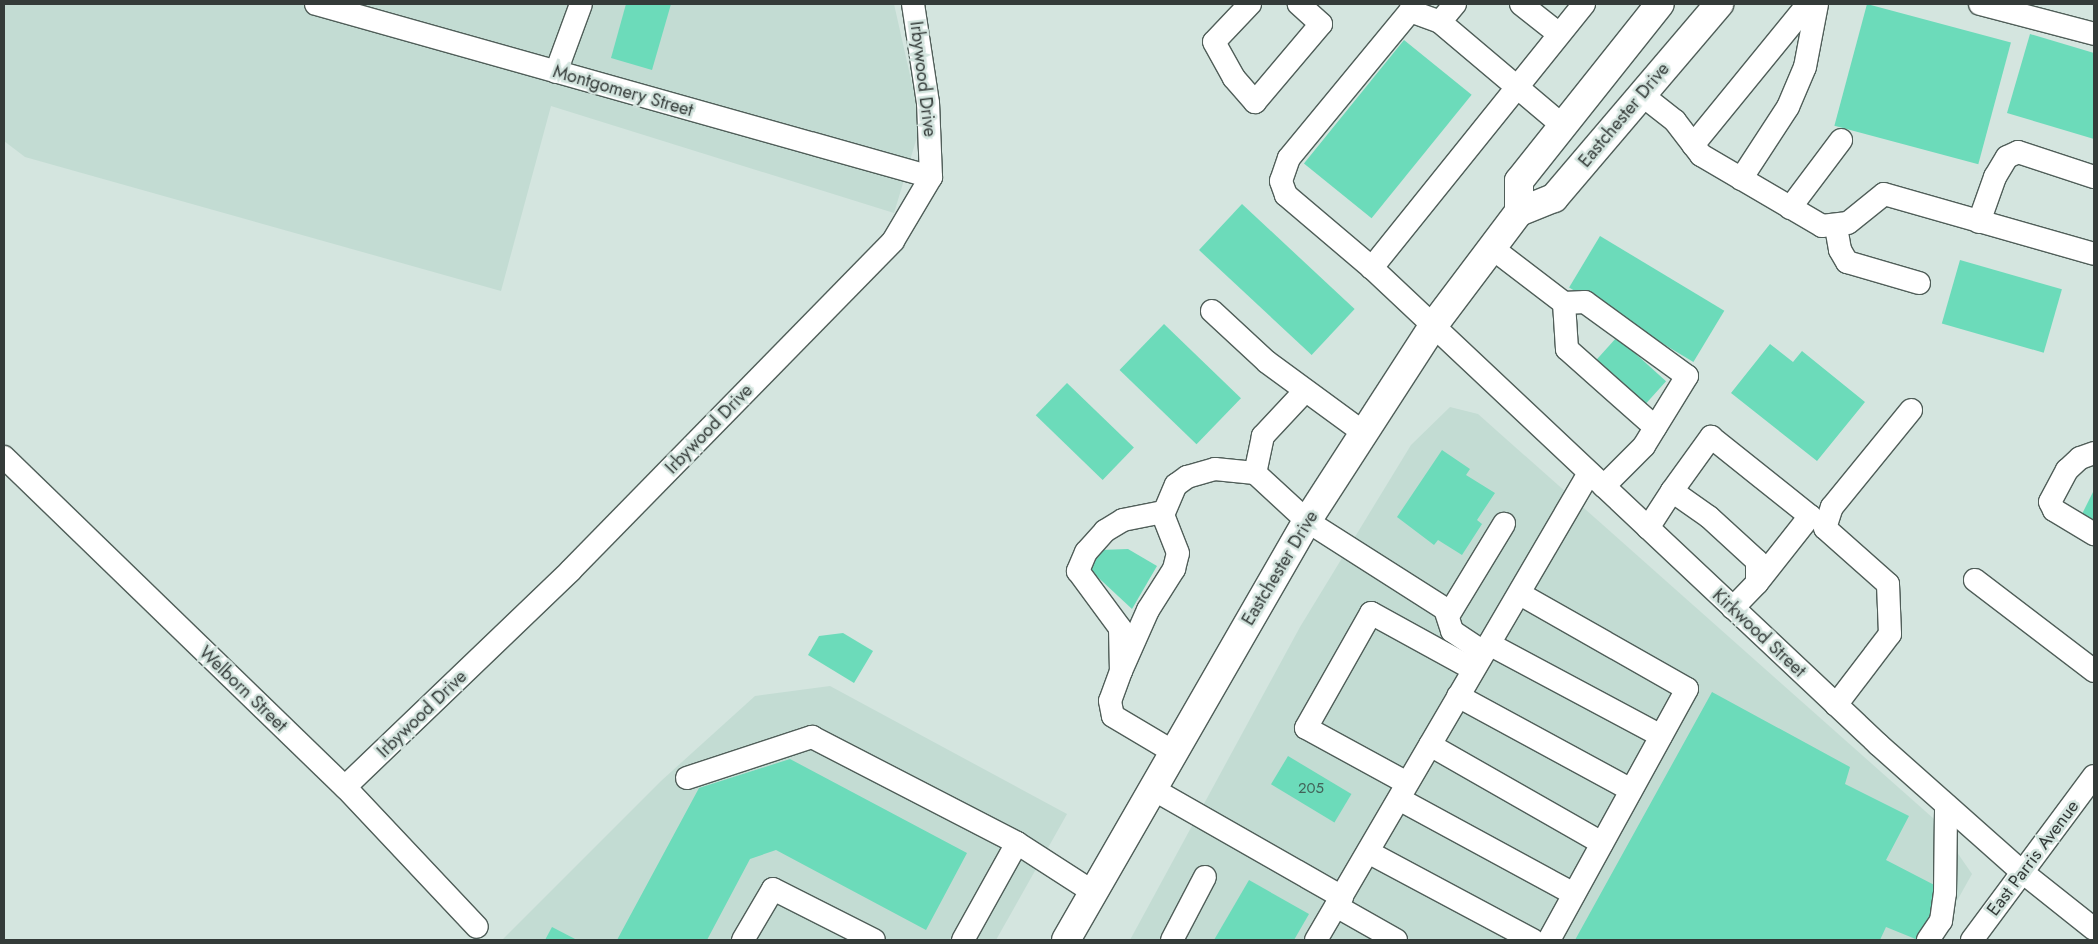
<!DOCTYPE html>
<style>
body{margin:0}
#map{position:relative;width:2098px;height:944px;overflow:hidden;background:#d4e5df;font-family:Jost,sans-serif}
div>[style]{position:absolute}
.built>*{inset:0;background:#c3dcd3}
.building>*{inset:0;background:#6cdbba;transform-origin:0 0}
.roads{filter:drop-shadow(1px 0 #505e59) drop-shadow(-1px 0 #505e59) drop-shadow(0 1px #505e59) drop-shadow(0 -1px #505e59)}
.minor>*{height:22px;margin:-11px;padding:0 11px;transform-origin:11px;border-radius:11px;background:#fff}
.major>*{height:28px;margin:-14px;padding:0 14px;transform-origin:14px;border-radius:14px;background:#fff}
span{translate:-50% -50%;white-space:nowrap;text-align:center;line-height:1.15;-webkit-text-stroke:5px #d4e5df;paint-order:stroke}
.number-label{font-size:15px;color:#426359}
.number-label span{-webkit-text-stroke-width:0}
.street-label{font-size:18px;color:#343b39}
.frame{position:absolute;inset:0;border:5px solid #343b39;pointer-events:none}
</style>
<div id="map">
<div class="built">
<div style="clip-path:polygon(4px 4px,894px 4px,921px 124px,894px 213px,551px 106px,501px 291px,25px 157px,4px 141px)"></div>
<div style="clip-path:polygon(1450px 407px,1478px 414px,1934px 819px,1972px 874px,1935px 940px,1130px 940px,1300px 627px,1411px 445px)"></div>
<div style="clip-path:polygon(830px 686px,1067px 814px,996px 940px,502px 940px,661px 781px,755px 696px)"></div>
</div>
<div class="building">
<div style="clip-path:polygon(626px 4px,671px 4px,652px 70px,611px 58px)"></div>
<div style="left:1867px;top:4px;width:149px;height:126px;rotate:15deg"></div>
<div style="clip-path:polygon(2030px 34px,2094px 53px,2094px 139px,2007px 113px)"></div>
<div style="left:1404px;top:40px;width:87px;height:159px;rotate:39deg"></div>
<div style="left:1242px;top:204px;width:154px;height:63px;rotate:43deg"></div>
<div style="left:1600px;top:236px;width:145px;height:60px;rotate:31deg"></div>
<div style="left:1960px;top:260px;width:106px;height:66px;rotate:16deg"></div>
<div style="left:1164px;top:324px;width:107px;height:64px;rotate:44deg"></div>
<div style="left:1617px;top:337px;width:66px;height:35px;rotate:42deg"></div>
<div style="clip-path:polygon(1770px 344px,1793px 362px,1802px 351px,1865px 402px,1817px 461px,1731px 393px)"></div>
<div style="left:1067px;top:383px;width:93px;height:45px;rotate:44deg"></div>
<div style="clip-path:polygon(1442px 450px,1470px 469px,1466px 475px,1495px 493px,1477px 520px,1482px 524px,1462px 555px,1438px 540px,1434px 545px,1397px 517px)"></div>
<div style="clip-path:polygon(2094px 490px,2094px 526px,2080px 518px)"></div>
<div style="clip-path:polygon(1128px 549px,1157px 566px,1132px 609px,1089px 569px,1100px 550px)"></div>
<div style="clip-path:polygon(843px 633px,873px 651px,854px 683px,808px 655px,819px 636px)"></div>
<div style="clip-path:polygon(1712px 692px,1850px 767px,1845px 784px,1909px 816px,1886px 860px,1944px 890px,1918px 940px,1886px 927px,1880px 940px,1575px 940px)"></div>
<div style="left:1288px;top:756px;width:74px;height:33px;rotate:31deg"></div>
<div style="clip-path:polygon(790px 759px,967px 853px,926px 930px,776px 850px,750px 859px,707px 940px,617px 940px,699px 788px)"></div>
<div style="clip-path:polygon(1249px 880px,1309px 914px,1294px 940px,1214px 940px)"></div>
<div style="clip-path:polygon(552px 927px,577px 940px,545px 940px)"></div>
</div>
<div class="roads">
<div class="minor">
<div style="left:316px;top:4px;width:639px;rotate:15.71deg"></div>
<div style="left:1250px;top:4px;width:52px;rotate:133.5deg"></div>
<div style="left:1214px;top:42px;width:41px;rotate:60.9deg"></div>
<div style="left:1234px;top:78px;width:32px;rotate:49deg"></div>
<div style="left:1255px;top:102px;width:102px;rotate:-49.8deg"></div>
<div style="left:1321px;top:24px;width:30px;rotate:-138deg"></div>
<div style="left:1455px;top:4px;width:23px;rotate:130deg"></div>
<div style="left:1440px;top:22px;width:161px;rotate:40.2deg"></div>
<div style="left:1521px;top:4px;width:48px;rotate:38.3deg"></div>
<div style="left:1584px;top:4px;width:339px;rotate:128.8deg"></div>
<div style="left:1372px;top:268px;width:696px;rotate:43.25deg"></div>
<div style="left:1879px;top:745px;width:190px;rotate:41.6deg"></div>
<div style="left:2021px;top:871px;width:93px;rotate:38.5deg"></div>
<div style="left:1980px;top:4px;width:118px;rotate:14.7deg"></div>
<div style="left:556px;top:72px;width:72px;rotate:-69.8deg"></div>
<div style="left:1642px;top:95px;width:42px;rotate:38.2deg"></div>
<div style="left:1675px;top:121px;width:43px;rotate:52.6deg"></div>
<div style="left:1701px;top:155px;width:140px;rotate:30.4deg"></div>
<div style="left:1822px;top:226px;width:26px;rotate:-7deg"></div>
<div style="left:1848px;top:223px;width:46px;rotate:-38.9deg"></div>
<div style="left:1884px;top:194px;width:218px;rotate:15.9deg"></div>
<div style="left:1693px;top:145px;width:182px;rotate:-50.8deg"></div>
<div style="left:1741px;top:179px;width:86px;rotate:-56.9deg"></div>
<div style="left:1788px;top:107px;width:43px;rotate:-67deg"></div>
<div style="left:1805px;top:67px;width:64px;rotate:-79.2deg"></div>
<div style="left:1790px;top:208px;width:85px;rotate:-53.1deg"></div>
<div style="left:1979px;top:222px;width:48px;rotate:-70.4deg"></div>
<div style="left:1995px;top:177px;width:23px;rotate:-59deg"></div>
<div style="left:2007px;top:157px;width:12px;rotate:-24deg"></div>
<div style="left:2018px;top:152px;width:80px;rotate:18.2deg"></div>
<div style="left:1836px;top:227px;width:23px;rotate:80deg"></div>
<div style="left:1840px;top:250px;width:14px;rotate:60deg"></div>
<div style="left:1847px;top:262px;width:75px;rotate:16.3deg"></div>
<div style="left:1492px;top:248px;width:91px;rotate:37.4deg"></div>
<div style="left:1564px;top:303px;width:21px;rotate:-3deg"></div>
<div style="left:1585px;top:302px;width:126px;rotate:36deg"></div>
<div style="left:1687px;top:376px;width:82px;rotate:121.6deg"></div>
<div style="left:1644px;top:446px;width:57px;rotate:135deg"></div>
<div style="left:1372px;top:268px;width:113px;rotate:-139.7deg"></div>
<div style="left:1286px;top:195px;width:15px;rotate:-110deg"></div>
<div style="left:1281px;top:181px;width:24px;rotate:-71deg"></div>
<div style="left:1289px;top:158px;width:190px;rotate:-50.5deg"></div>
<div style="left:1410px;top:11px;width:32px;rotate:20deg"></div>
<div style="left:1564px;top:303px;width:46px;rotate:86.3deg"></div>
<div style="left:1567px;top:349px;width:118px;rotate:41.6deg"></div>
<div style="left:1212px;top:311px;width:75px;rotate:42.8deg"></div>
<div style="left:1267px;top:362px;width:120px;rotate:36.2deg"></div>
<div style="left:1305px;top:391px;width:62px;rotate:133deg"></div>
<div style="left:1263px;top:436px;width:38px;rotate:102deg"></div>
<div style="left:1255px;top:473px;width:71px;rotate:42.7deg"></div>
<div style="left:1307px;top:521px;width:164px;rotate:32.5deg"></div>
<div style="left:1445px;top:609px;width:23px;rotate:72deg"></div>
<div style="left:1452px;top:631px;width:37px;rotate:34deg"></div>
<div style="left:2094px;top:453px;width:15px;rotate:160deg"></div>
<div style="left:2080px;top:458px;width:18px;rotate:137deg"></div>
<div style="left:2067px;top:470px;width:36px;rotate:118deg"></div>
<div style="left:2050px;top:502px;width:9px;rotate:63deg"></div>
<div style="left:2054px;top:510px;width:47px;rotate:31deg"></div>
<div style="left:4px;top:457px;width:475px;rotate:44.1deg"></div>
<div style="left:345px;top:787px;width:192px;rotate:46.7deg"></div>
<div style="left:1672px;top:491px;width:67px;rotate:-54.2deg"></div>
<div style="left:1711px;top:437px;width:127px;rotate:38.6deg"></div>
<div style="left:1810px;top:516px;width:85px;rotate:128.3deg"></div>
<div style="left:1163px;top:512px;width:41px;rotate:168.7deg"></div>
<div style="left:1123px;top:520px;width:21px;rotate:149deg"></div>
<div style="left:1105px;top:531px;width:28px;rotate:132deg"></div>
<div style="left:1086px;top:552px;width:21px;rotate:113deg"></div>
<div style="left:1078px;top:571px;width:71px;rotate:53.6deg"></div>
<div style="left:1120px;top:628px;width:43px;rotate:88.7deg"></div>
<div style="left:1121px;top:671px;width:67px;rotate:-66.1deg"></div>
<div style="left:1148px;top:610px;width:49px;rotate:-57.6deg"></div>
<div style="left:1174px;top:569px;width:16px;rotate:-76deg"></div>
<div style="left:1178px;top:553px;width:41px;rotate:-111.5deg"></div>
<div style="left:1163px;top:515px;width:33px;rotate:-67deg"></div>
<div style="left:1176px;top:485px;width:14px;rotate:-36deg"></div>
<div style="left:1187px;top:477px;width:29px;rotate:-16deg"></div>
<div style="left:1215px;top:469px;width:40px;rotate:5.7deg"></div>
<div style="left:1648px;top:528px;width:44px;rotate:-57deg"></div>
<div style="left:1672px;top:491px;width:45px;rotate:35.1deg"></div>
<div style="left:1709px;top:517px;width:65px;rotate:42.5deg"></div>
<div style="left:1757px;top:561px;width:22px;rotate:90deg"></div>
<div style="left:1757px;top:583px;width:35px;rotate:134deg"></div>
<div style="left:1975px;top:580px;width:150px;rotate:37.4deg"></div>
<div style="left:1520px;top:594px;width:192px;rotate:29.6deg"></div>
<div style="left:1687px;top:689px;width:286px;rotate:118.8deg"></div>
<div style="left:1448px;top:616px;width:108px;rotate:-58.7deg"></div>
<div style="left:1489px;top:644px;width:195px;rotate:28.1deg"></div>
<div style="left:1121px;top:671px;width:32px;rotate:110deg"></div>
<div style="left:1110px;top:701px;width:15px;rotate:79deg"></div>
<div style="left:1113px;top:716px;width:69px;rotate:30.7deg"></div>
<div style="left:1458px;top:696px;width:197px;rotate:28.5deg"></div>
<div style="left:1836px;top:705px;width:89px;rotate:-52.7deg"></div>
<div style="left:1890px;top:634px;width:50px;rotate:-92.3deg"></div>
<div style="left:1888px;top:584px;width:84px;rotate:-138.4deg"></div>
<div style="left:1825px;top:528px;width:22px;rotate:-72deg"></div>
<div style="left:1832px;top:507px;width:125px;rotate:-50.8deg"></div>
<div style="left:1430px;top:745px;width:198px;rotate:29.7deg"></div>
<div style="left:687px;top:778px;width:132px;rotate:-18.2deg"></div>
<div style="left:812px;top:737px;width:231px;rotate:27.3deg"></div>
<div style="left:1017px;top:843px;width:90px;rotate:32.8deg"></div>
<div style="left:1407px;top:783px;width:115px;rotate:-151.4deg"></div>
<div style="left:1306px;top:728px;width:132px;rotate:-60.5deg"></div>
<div style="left:1371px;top:613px;width:116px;rotate:28.8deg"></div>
<div style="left:345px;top:787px;width:313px;rotate:-43.8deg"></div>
<div style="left:571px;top:570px;width:460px;rotate:-45.6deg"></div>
<div style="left:893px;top:241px;width:74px;rotate:-59.3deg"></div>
<div style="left:931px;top:177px;width:74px;rotate:-92.3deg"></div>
<div style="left:928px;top:103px;width:100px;rotate:-98.6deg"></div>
<div style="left:1151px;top:788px;width:220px;rotate:29.7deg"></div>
<div style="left:1399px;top:799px;width:199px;rotate:28.5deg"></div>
<div style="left:1368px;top:852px;width:187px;rotate:28.1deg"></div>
<div style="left:1336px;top:906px;width:69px;rotate:29.5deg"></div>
<div style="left:743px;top:940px;width:59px;rotate:-59.5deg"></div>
<div style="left:773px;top:889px;width:113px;rotate:26.8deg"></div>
<div style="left:963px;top:940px;width:111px;rotate:-60.9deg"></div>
<div style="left:1172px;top:940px;width:71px;rotate:-62.4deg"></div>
<div style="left:1316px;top:940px;width:541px;rotate:-59.69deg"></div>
<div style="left:1928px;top:940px;width:23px;rotate:-56deg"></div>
<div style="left:1941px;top:921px;width:28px;rotate:-82deg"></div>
<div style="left:1945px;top:893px;width:88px;rotate:-89.3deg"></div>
<div style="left:1972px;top:940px;width:204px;rotate:-53.4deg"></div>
</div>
<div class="major">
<div style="left:1519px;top:212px;width:31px;rotate:-90deg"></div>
<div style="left:1519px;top:181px;width:226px;rotate:-51.5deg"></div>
<div style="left:1066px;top:940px;width:483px;rotate:-60.1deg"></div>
<div style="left:1307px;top:521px;width:232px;rotate:-57.1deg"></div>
<div style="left:1433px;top:326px;width:143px;rotate:-53deg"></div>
<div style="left:1519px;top:212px;width:38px;rotate:-22deg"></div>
<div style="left:1554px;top:198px;width:255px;rotate:-49.6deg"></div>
</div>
</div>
<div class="number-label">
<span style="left:1311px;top:789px">205</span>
</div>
<div class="street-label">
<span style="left:923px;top:79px;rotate:83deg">Irbywood Drive</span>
<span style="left:623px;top:91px;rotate:16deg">Montgomery Street</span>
<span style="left:1624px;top:115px;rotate:-50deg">Eastchester Drive</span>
<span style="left:709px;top:429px;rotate:-46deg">Irbywood Drive</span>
<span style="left:1280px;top:568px;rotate:-59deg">Eastchester Drive</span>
<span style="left:1759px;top:633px;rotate:43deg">Kirkwood Street</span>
<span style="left:243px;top:689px;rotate:44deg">Welborn Street</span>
<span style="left:422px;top:714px;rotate:-44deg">Irbywood Drive</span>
<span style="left:2033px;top:858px;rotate:-53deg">East Parris Avenue</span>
</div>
<div class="frame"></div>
</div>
